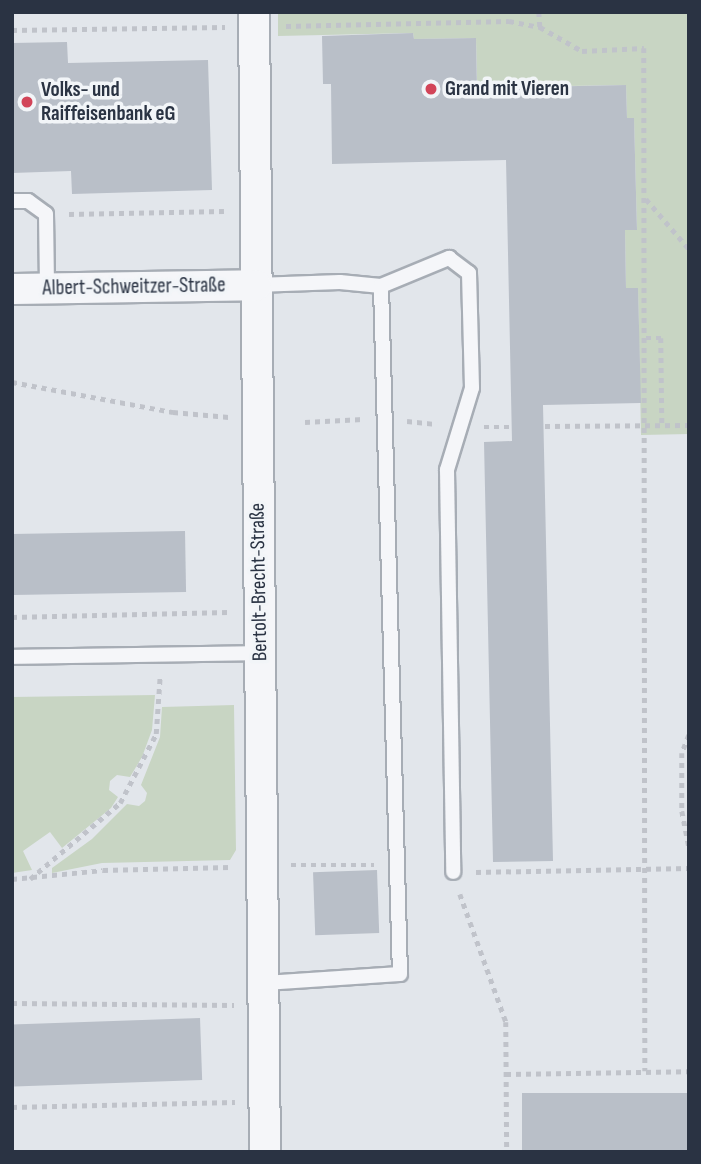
<!DOCTYPE html>
<meta charset="utf-8">
<style>
body{margin:0}
#map{position:relative;width:701px;height:1164px;overflow:hidden;background:#e2e6eb;font-family:"Sofia Sans Condensed",sans-serif}
div>[style]{position:absolute}
.green>*{inset:0;background:#c8d5c3}
.building>*{inset:0;background:#b9bfc8;transform-origin:0 0}
.path>*{height:4.5px;margin-top:-2.25px;transform-origin:0;background:repeating-linear-gradient(90deg,#c0c3ca 0 5px,transparent 0 10px)}
.roads{filter:drop-shadow(2px 0 #a7adb5) drop-shadow(-2px 0 #a7adb5) drop-shadow(0 2px #a7adb5) drop-shadow(0 -2px #a7adb5)}
.service>*{height:14px;margin:-7px;padding:0 7px;transform-origin:7px;border-radius:7px;background:#f5f6f9}
.minor>*{height:30px;margin:-15px;padding:0 15px;transform-origin:15px;border-radius:15px;background:#f5f6f9}
.dots>*{width:19px;height:19px;translate:-50% -50%;box-sizing:border-box;border:4px solid #f2f5f8;border-radius:50%}
span{translate:-50% -50%;white-space:nowrap;text-align:center;line-height:1.15;-webkit-text-stroke:7px #f2f5f8;paint-order:stroke}
.poi-label{font-size:21px;color:#2a3343;font-weight:700}
.left{translate:0 -50%;text-align:left}
.street-label{font-size:21px;color:#2a3343}
.frame{position:absolute;inset:0;border:14px solid #2a3343;pointer-events:none}
</style>
<div id="map">
<div class="green">
<div style="clip-path:polygon(278px 12px,689px 12px,689px 434px,641px 435px,638px 288px,626px 288px,625px 230px,637px 229px,634px 119px,627px 118px,626px 85px,504px 87px,478px 118px,476px 38px,414px 39px,413px 33px,278px 36px)"></div>
<div style="clip-path:polygon(155px 695px,152px 730px,142px 757px,130px 777px,117px 775px,110px 781px,109px 790px,118px 797px,111px 808px,62px 848px,50px 832px,23px 851px,32px 870px,12px 873px,12px 697px)"></div>
<div style="clip-path:polygon(234px 705px,236px 850px,230px 860px,102px 863px,52px 873px,52px 868px,92px 839px,127px 804px,139px 806px,145px 801px,147px 793px,141px 785px,160px 737px,162px 707px)"></div>
</div>
<div class="building">
<div style="clip-path:polygon(413px 33px,414px 39px,476px 38px,477px 88px,626px 85px,627px 118px,634px 118px,637px 230px,625px 230px,626px 288px,638px 288px,641px 403px,543px 405px,553px 861px,493px 862px,484px 442px,512px 441px,506px 160px,332px 164px,331px 84px,323px 84px,322px 36px)"></div>
<div style="clip-path:polygon(67px 42px,68px 63px,208px 60px,212px 190px,72px 194px,71px 171px,12px 173px,12px 43px)"></div>
<div style="left:185px;top:531px;width:61px;height:173px;rotate:89deg"></div>
<div style="left:377px;top:870px;width:63px;height:64px;rotate:88deg"></div>
<div style="left:200px;top:1018px;width:62px;height:188px;rotate:88deg"></div>
<div style="left:687px;top:1093px;width:59px;height:165px;rotate:90deg"></div>
</div>
<div class="path">
<div style="left:539px;top:12px;width:15px;rotate:86deg"></div>
<div style="left:286px;top:26px;width:223px;rotate:-1.3deg"></div>
<div style="left:509px;top:21px;width:32px;rotate:11deg"></div>
<div style="left:540px;top:27px;width:48px;rotate:29.7deg"></div>
<div style="left:582px;top:51px;width:62px;rotate:-2.8deg"></div>
<div style="left:644px;top:48px;width:1023px;rotate:89.94deg"></div>
<div style="left:12px;top:30px;width:213px;rotate:-0.8deg"></div>
<div style="left:646px;top:199px;width:66px;rotate:49.3deg"></div>
<div style="left:69px;top:214px;width:155px;rotate:-1.1deg"></div>
<div style="left:646px;top:338px;width:15px"></div>
<div style="left:661px;top:338px;width:87px;rotate:89.3deg"></div>
<div style="left:12px;top:382px;width:164px;rotate:10.6deg"></div>
<div style="left:173px;top:412px;width:56px;rotate:5.1deg"></div>
<div style="left:407px;top:421px;width:30px;rotate:6deg"></div>
<div style="left:305px;top:422px;width:58px;rotate:-3deg"></div>
<div style="left:545px;top:426px;width:144px;rotate:-0.4deg"></div>
<div style="left:484px;top:427px;width:26px"></div>
<div style="left:12px;top:617px;width:216px;rotate:-1.3deg"></div>
<div style="left:689px;top:735px;width:19px;rotate:111deg"></div>
<div style="left:682px;top:753px;width:58px;rotate:90deg"></div>
<div style="left:682px;top:811px;width:38px;rotate:79deg"></div>
<div style="left:291px;top:865px;width:83px"></div>
<div style="left:476px;top:872px;width:213px;rotate:-1.1deg"></div>
<div style="left:12px;top:879px;width:91px;rotate:-5.6deg"></div>
<div style="left:103px;top:870px;width:127px;rotate:-1.4deg"></div>
<div style="left:30px;top:879px;width:118px;rotate:-40.2deg"></div>
<div style="left:120px;top:803px;width:78px;rotate:-62.4deg"></div>
<div style="left:156px;top:734px;width:58px;rotate:-86.1deg"></div>
<div style="left:460px;top:894px;width:136px;rotate:70.2deg"></div>
<div style="left:506px;top:1022px;width:130px;rotate:89.6deg"></div>
<div style="left:12px;top:1003px;width:222px;rotate:0.5deg"></div>
<div style="left:506px;top:1074px;width:183px;rotate:-0.9deg"></div>
<div style="left:12px;top:1107px;width:223px;rotate:-1.3deg"></div>
</div>
<div class="roads">
<div class="service">
<div style="left:12px;top:201px;width:16px"></div>
<div style="left:28px;top:201px;width:22px;rotate:36deg"></div>
<div style="left:46px;top:214px;width:75px;rotate:89.2deg"></div>
<div style="left:256px;top:285px;width:84px;rotate:-2deg"></div>
<div style="left:340px;top:282px;width:41px;rotate:5.6deg"></div>
<div style="left:381px;top:286px;width:688px;rotate:88.42deg"></div>
<div style="left:400px;top:974px;width:136px;rotate:176.2deg"></div>
<div style="left:381px;top:286px;width:74px;rotate:-22.4deg"></div>
<div style="left:449px;top:258px;width:25px;rotate:37deg"></div>
<div style="left:469px;top:273px;width:115px;rotate:88.5deg"></div>
<div style="left:472px;top:388px;width:86px;rotate:107deg"></div>
<div style="left:447px;top:470px;width:402px;rotate:89.1deg"></div>
<div style="left:12px;top:657px;width:248px;rotate:-0.9deg"></div>
</div>
<div class="minor">
<div style="left:254px;top:12px;width:1140px;rotate:89.45deg"></div>
<div style="left:12px;top:289px;width:244px;rotate:-0.9deg"></div>
</div>
</div>
<div class="dots">
<div style="left:431px;top:89px;background:#d24559"></div>
<div style="left:27px;top:102px;background:#d24559"></div>
</div>
<div class="poi-label">
<span class="left" style="left:445px;top:89px">Grand mit Vieren</span>
<span class="left" style="left:41px;top:102px">Volks- und<br>Raiffeisenbank eG</span>
</div>
<div class="street-label">
<span style="left:134px;top:287px;rotate:-1deg">Albert-Schweitzer-Straße</span>
<span style="left:259px;top:582px;rotate:-91deg">Bertolt-Brecht-Straße</span>
</div>
<div class="frame"></div>
</div>
